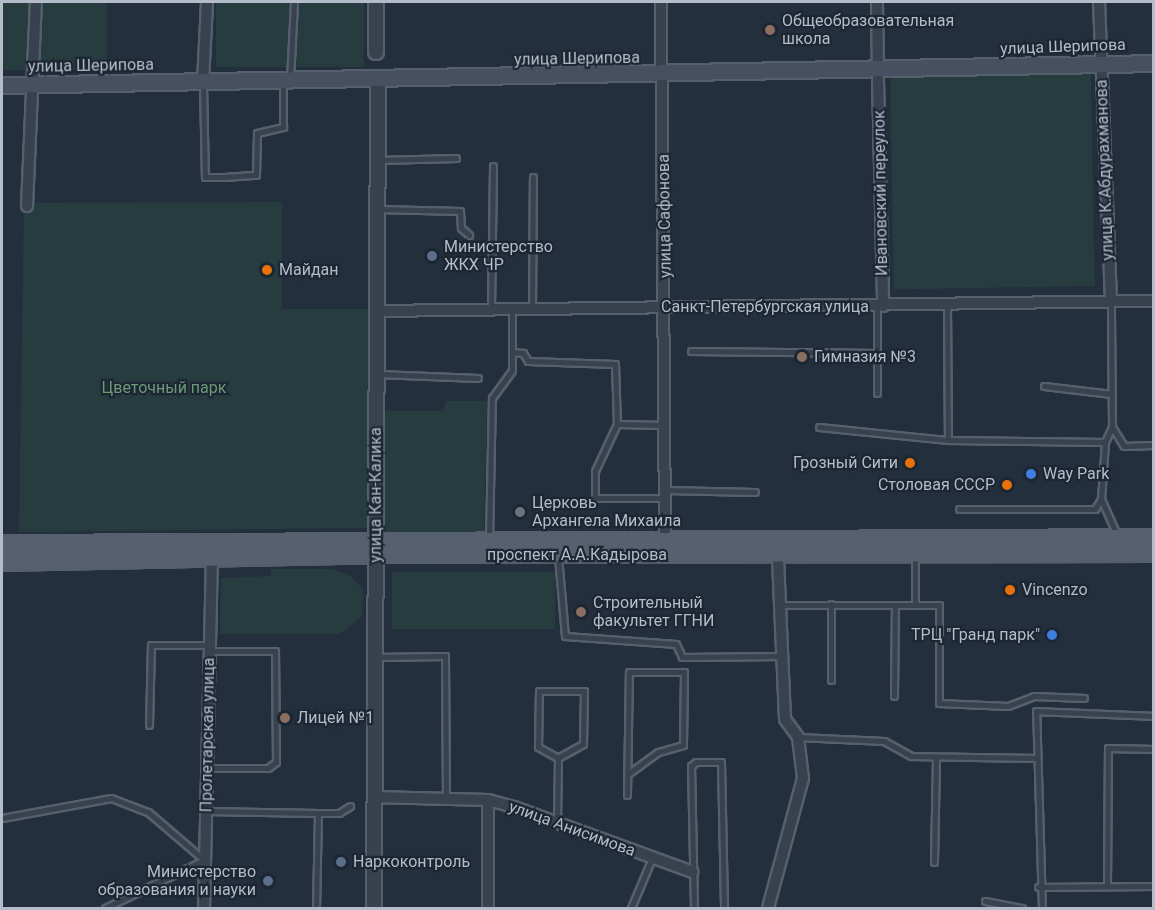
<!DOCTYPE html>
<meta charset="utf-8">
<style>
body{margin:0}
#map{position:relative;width:1155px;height:910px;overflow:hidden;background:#242f3e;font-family:Roboto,sans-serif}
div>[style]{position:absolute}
.green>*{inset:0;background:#263c3f;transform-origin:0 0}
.roads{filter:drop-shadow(2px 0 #565f6c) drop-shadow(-2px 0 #565f6c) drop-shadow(0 2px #565f6c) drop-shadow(0 -2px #565f6c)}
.service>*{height:5px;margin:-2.5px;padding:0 2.5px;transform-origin:2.5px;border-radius:2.5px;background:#38414e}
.minor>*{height:10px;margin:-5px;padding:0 5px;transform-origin:5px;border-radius:5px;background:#38414e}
.tertiary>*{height:14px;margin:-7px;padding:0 7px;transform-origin:7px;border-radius:7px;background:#38414e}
.secondary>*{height:15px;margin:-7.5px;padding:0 7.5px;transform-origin:7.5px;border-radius:7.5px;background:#465061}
.primary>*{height:16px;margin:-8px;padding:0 8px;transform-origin:8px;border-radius:8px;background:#56606e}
.dots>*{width:16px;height:16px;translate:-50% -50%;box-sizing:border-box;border:3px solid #1d2633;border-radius:50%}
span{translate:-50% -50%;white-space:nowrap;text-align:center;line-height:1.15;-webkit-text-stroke:4.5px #1d2633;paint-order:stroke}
.poi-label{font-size:16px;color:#b4bcc9}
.left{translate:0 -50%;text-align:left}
.right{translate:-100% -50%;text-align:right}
.street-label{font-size:16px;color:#b4bcc9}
.park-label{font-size:16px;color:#6b9a76}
.frame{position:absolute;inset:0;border:3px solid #b4bcc9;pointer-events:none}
</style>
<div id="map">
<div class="green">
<div style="left:2px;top:2px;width:105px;height:68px"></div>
<div style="left:216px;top:2px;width:148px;height:65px"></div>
<div style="left:1091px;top:73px;width:213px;height:201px;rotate:89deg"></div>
<div style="clip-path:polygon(282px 202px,282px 309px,371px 309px,369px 528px,19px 532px,24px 203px)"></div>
<div style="clip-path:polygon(445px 401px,487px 401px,484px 533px,383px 533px,384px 411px,444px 411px)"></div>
<div style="clip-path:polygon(271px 569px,331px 569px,350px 575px,364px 591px,362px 616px,340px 634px,220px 634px,221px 578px,271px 576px)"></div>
<div style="left:392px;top:572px;width:163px;height:57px"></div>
</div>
<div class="roads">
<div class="service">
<div style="left:290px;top:79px;width:77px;rotate:-87deg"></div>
<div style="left:203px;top:84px;width:93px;rotate:88.8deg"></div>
<div style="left:205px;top:177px;width:19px"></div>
<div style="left:224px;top:177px;width:32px;rotate:-4deg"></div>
<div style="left:256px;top:175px;width:42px;rotate:-88.6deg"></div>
<div style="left:257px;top:133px;width:27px;rotate:-13deg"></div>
<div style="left:283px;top:127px;width:46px;rotate:-90deg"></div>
<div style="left:379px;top:160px;width:77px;rotate:-1.5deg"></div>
<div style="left:379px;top:209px;width:81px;rotate:1.4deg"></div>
<div style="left:460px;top:211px;width:17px;rotate:87deg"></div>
<div style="left:461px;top:228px;width:11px;rotate:41deg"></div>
<div style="left:947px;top:305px;width:135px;rotate:89.6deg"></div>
<div style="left:948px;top:440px;width:157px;rotate:0.7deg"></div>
<div style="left:1105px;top:442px;width:17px;rotate:-65deg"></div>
<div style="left:1112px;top:427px;width:125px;rotate:-90.5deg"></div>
<div style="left:491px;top:309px;width:143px;rotate:-89.2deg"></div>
<div style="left:532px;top:309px;width:132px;rotate:-89.6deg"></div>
<div style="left:691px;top:351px;width:186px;rotate:0.6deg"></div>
<div style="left:512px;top:352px;width:11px;rotate:5deg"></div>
<div style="left:523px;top:353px;width:9px;rotate:58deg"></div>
<div style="left:528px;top:361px;width:87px;rotate:2deg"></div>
<div style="left:615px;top:364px;width:60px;rotate:88.1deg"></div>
<div style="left:378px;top:374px;width:100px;rotate:2.3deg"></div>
<div style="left:1044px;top:386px;width:68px;rotate:6.7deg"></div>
<div style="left:877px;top:393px;width:87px;rotate:-90deg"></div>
<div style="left:819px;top:427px;width:130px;rotate:5.8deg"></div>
<div style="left:1112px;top:427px;width:22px;rotate:58deg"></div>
<div style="left:1124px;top:446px;width:30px;rotate:-2deg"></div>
<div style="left:1105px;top:442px;width:57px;rotate:94deg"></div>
<div style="left:1101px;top:499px;width:39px;rotate:66deg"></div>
<div style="left:666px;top:490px;width:89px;rotate:1.3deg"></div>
<div style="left:664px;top:498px;width:69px;rotate:180deg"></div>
<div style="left:595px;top:498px;width:27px;rotate:-90deg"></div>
<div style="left:595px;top:471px;width:52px;rotate:-64.9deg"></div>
<div style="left:617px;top:424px;width:48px;rotate:1.2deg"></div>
<div style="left:959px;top:509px;width:136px"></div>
<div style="left:1095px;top:509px;width:12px;rotate:-59deg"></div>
<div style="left:489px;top:539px;width:141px;rotate:-88.8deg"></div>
<div style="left:492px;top:398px;width:34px;rotate:-54deg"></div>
<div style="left:512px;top:370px;width:60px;rotate:-90deg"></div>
<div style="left:558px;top:556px;width:80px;rotate:85deg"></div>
<div style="left:565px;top:636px;width:111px;rotate:4.1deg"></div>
<div style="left:676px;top:644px;width:14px;rotate:65deg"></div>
<div style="left:682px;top:657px;width:100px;rotate:-0.6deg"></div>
<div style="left:781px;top:605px;width:134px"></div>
<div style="left:915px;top:605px;width:48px;rotate:-90deg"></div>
<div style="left:915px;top:605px;width:24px"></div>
<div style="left:939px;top:605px;width:98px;rotate:90deg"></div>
<div style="left:939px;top:703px;width:69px;rotate:2.5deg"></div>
<div style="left:1008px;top:706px;width:28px;rotate:-21deg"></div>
<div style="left:1034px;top:696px;width:50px;rotate:2.3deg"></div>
<div style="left:377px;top:657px;width:68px;rotate:-0.8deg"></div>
<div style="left:445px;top:656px;width:142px;rotate:89.6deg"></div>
<div style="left:831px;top:680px;width:76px;rotate:-90deg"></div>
<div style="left:894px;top:696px;width:91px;rotate:-89.4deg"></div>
<div style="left:149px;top:725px;width:80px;rotate:-88.6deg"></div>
<div style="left:151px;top:645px;width:59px"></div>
<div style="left:798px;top:737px;width:86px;rotate:2.7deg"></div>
<div style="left:884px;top:741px;width:31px;rotate:29deg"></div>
<div style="left:911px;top:756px;width:124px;rotate:0.9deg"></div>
<div style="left:207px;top:768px;width:61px"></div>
<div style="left:268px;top:768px;width:10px;rotate:-37deg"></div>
<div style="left:276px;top:762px;width:111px;rotate:-90.5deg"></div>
<div style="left:275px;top:651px;width:65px;rotate:180deg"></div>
<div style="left:627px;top:795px;width:123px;rotate:-89.1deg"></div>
<div style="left:629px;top:672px;width:55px"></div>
<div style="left:684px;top:672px;width:73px;rotate:90.8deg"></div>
<div style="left:683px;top:745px;width:26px;rotate:164deg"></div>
<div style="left:658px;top:752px;width:36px;rotate:144deg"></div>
<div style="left:206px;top:811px;width:112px;rotate:1deg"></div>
<div style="left:318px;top:813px;width:95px;rotate:91.2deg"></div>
<div style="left:318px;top:813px;width:21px"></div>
<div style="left:339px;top:813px;width:13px;rotate:-32deg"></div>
<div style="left:2px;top:818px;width:111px;rotate:-10.4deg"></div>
<div style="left:111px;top:798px;width:40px;rotate:21deg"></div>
<div style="left:148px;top:812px;width:74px;rotate:40.6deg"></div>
<div style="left:204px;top:860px;width:110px;rotate:154.1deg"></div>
<div style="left:557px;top:822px;width:64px;rotate:-89.1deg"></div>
<div style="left:558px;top:758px;width:23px;rotate:-151deg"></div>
<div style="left:538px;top:747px;width:56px;rotate:-89deg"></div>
<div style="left:539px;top:691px;width:45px"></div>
<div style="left:584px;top:691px;width:53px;rotate:91.1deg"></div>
<div style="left:583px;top:744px;width:29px;rotate:151deg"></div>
<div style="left:934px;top:862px;width:105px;rotate:-88.9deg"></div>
<div style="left:1107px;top:886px;width:138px;rotate:-89.6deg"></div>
<div style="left:1108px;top:748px;width:46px;rotate:1.2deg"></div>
<div style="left:1038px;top:887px;width:116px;rotate:-0.5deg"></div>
<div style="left:985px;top:901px;width:38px;rotate:11deg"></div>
<div style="left:631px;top:908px;width:54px;rotate:-67.2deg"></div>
<div style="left:694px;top:908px;width:142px;rotate:-91.2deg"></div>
<div style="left:691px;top:766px;width:6px;rotate:-39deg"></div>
<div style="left:696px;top:762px;width:25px"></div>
<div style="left:721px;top:762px;width:146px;rotate:88.8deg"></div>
<div style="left:1042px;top:908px;width:197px;rotate:-91.7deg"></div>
<div style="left:1036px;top:711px;width:118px;rotate:2.4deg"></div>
</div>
<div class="minor">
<div style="left:661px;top:2px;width:536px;rotate:89.57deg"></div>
<div style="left:877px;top:2px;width:69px;rotate:89.2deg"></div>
<div style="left:1099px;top:2px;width:300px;rotate:87.7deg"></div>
<div style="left:878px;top:79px;width:227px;rotate:88.7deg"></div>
<div style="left:203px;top:82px;width:80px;rotate:-87.1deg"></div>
<div style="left:27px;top:206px;width:204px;rotate:-87.5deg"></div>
<div style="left:377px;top:311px;width:777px;rotate:-0.74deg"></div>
<div style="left:375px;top:797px;width:113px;rotate:1.5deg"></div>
<div style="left:488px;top:800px;width:27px;rotate:15deg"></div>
<div style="left:514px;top:807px;width:190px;rotate:20deg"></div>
<div style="left:204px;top:908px;width:347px;rotate:-88.7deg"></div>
<div style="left:488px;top:908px;width:108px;rotate:-90deg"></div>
<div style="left:768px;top:908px;width:135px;rotate:-74.9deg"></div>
<div style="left:803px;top:778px;width:41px;rotate:-97deg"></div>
<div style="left:798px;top:737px;width:22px;rotate:-126deg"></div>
<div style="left:785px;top:719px;width:163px;rotate:-92.5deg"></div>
</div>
<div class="tertiary">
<div style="left:376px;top:52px;width:50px;rotate:-90deg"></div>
<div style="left:374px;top:908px;width:827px;rotate:-89.72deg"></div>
</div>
<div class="secondary">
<div style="left:2px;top:85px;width:1152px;rotate:-1.09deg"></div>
</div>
<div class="primary">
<div style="left:2px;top:544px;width:1152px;rotate:-0.3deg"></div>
<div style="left:2px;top:562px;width:374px;rotate:-1.2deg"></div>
<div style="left:376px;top:554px;width:778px;rotate:-0.07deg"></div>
</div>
</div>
<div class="dots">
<div style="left:770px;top:30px;background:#8d6e63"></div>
<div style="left:432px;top:256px;background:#5c6f8a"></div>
<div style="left:267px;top:270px;background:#e8710a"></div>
<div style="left:802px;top:357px;background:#8d6e63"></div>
<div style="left:910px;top:463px;background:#e8710a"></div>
<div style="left:1031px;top:474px;background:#3f7fe0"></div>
<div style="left:1007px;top:485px;background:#e8710a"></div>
<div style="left:520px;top:512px;background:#6b7280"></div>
<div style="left:1010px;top:590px;background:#e8710a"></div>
<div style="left:581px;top:612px;background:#8d6e63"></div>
<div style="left:1052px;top:635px;background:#3f7fe0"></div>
<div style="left:285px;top:718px;background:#8d6e63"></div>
<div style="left:341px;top:862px;background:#5c6f8a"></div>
<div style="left:268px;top:881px;background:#5c6f8a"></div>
</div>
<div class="poi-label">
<span class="left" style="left:782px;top:30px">Общеобразовательная<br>школа</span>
<span class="left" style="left:444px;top:256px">Министерство<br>ЖКХ ЧР</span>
<span class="left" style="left:279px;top:270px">Майдан</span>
<span class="left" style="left:814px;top:357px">Гимназия №3</span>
<span class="right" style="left:898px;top:463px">Грозный Сити</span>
<span class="left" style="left:1043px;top:474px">Way Park</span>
<span class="right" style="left:995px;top:485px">Столовая СССР</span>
<span class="left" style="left:532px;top:512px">Церковь<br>Архангела Михаила</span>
<span class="left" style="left:1022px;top:590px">Vincenzo</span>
<span class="left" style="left:593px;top:612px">Строительный<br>факультет ГГНИ</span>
<span class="right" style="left:1040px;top:635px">ТРЦ "Гранд парк"</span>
<span class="left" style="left:297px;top:718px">Лицей №1</span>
<span class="left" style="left:353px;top:862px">Наркоконтроль</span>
<span class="right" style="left:256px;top:881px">Министерство<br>образования и науки</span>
</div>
<div class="street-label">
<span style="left:1063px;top:47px;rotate:-2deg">улица Шерипова</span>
<span style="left:577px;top:59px;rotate:-1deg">улица Шерипова</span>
<span style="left:91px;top:66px;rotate:-1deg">улица Шерипова</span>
<span style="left:1105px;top:170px;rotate:-92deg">улица К.Абдурахманова</span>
<span style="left:881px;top:193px;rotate:-91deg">Ивановский переулок</span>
<span style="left:665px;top:216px;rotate:-91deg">улица Сафонова</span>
<span style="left:765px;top:307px">Санкт-Петербургская улица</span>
<span style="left:376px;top:495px;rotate:-90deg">улица Кан-Калика</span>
<span style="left:577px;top:555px">проспект А.А.Кадырова</span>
<span style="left:208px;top:735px;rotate:-89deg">Пролетарская улица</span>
<span style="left:572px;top:829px;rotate:20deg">улица Анисимова</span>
</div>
<div class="park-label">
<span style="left:164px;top:388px">Цветочный парк</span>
</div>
<div class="frame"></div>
</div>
